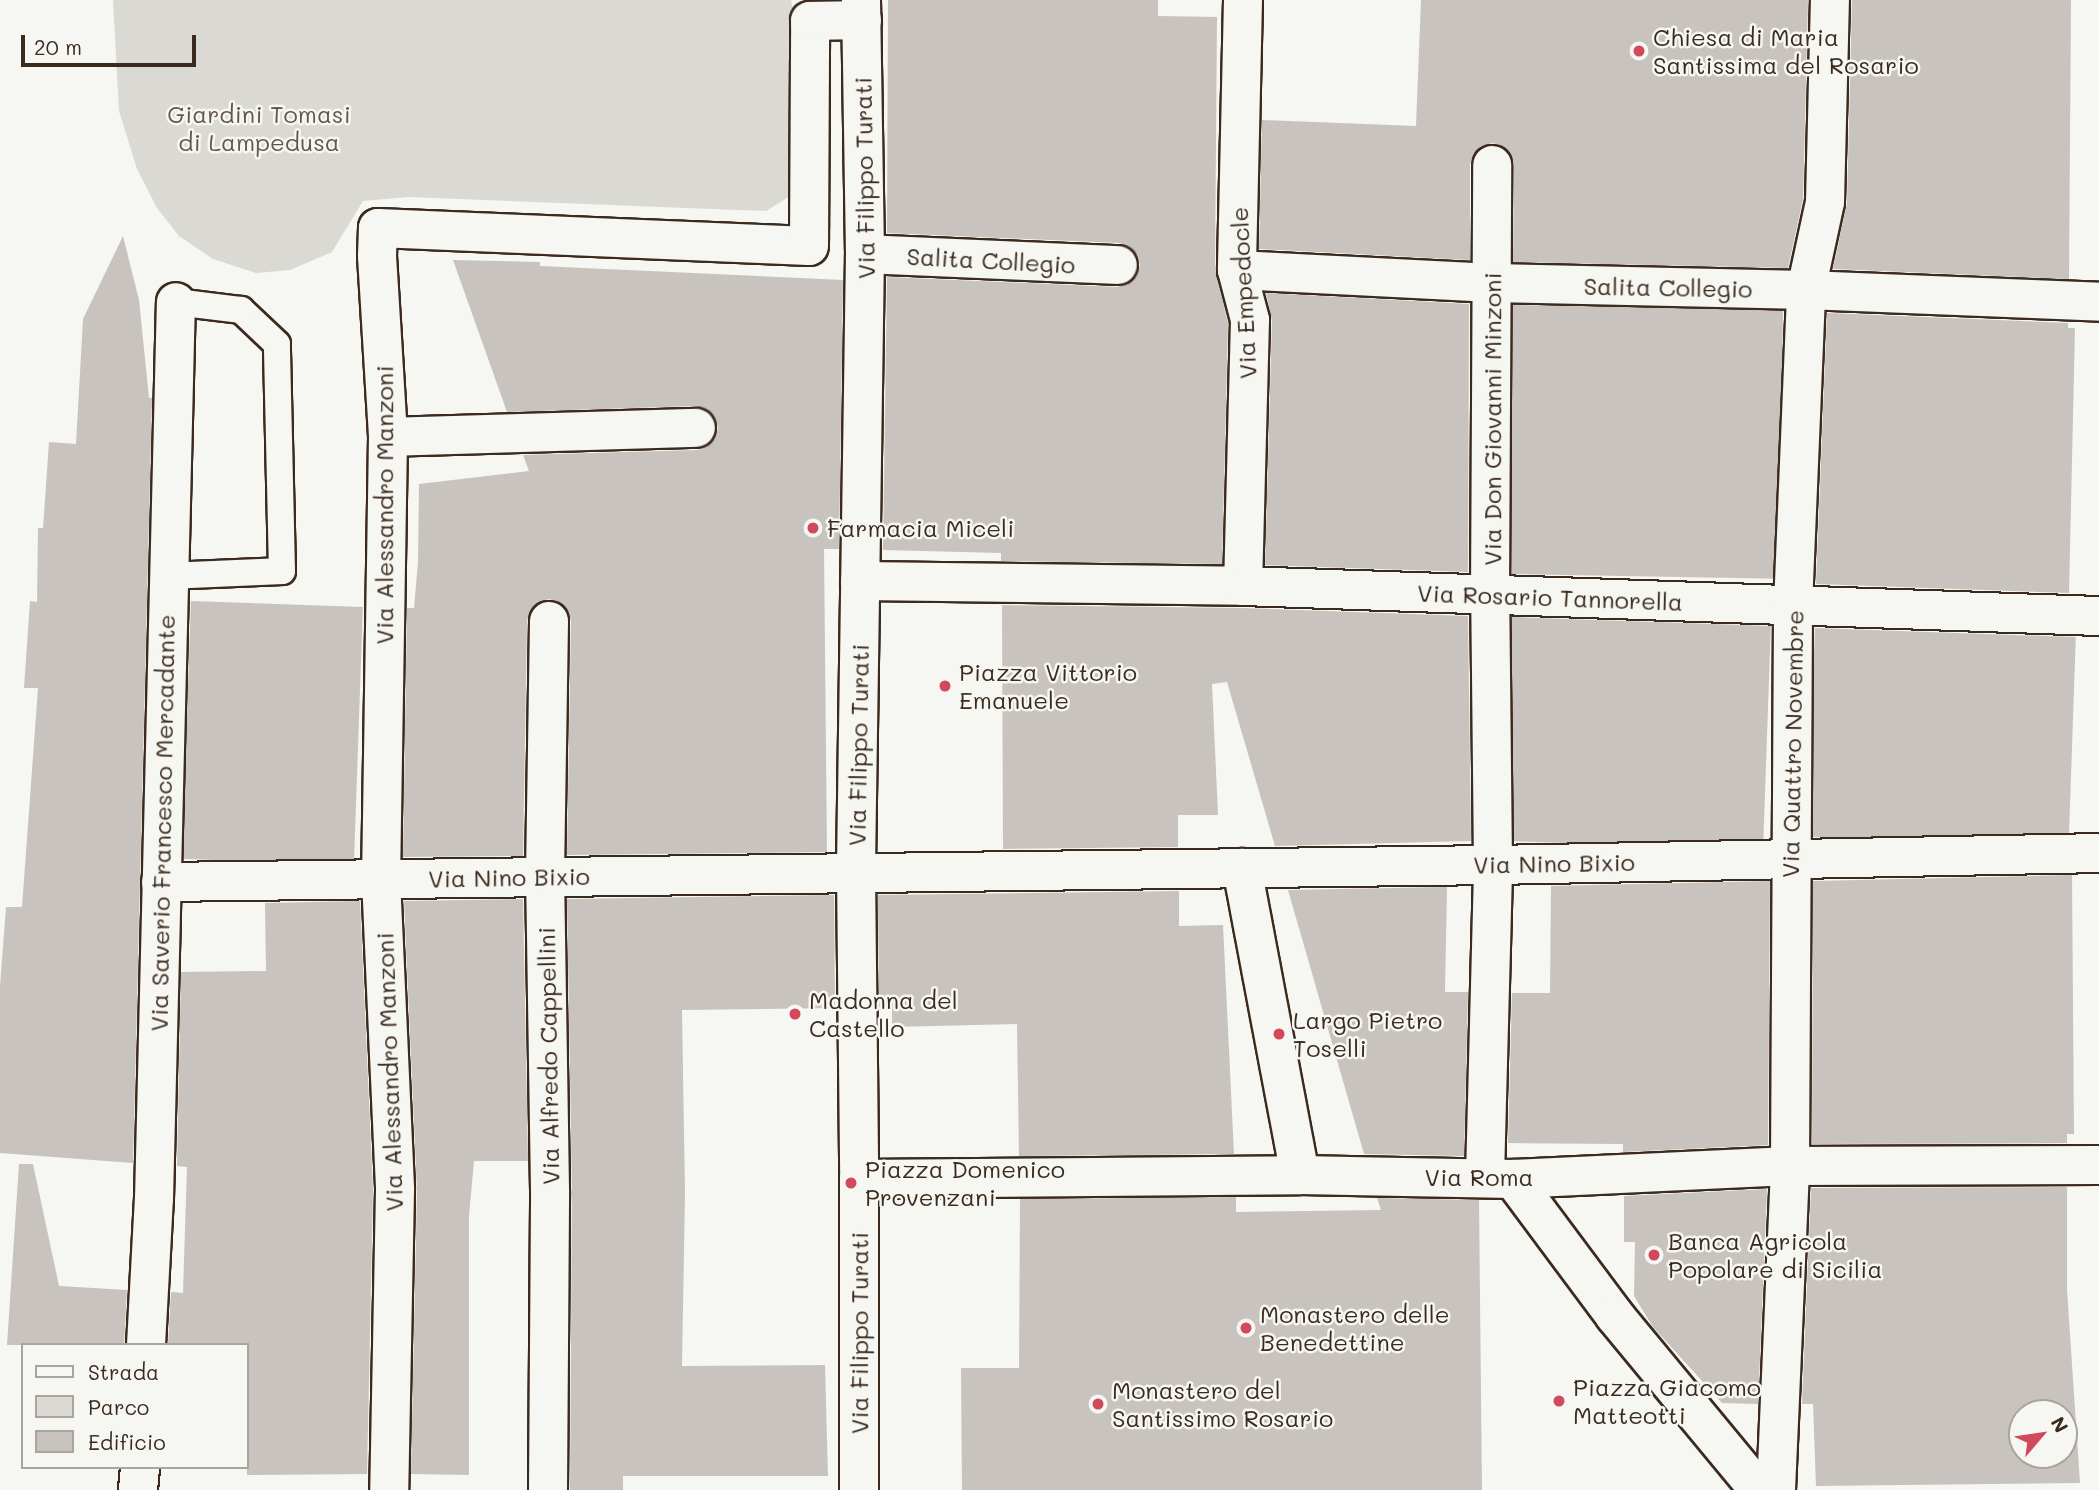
<!DOCTYPE html>
<style>
body{margin:0}
#map{position:relative;width:2099px;height:1490px;overflow:hidden;background:#f6f6f2;font-family:Mali,sans-serif}
div>[style]{position:absolute}
.green>*{inset:0;background:#dad9d3}
.building>*{inset:0;background:#c8c3be;transform-origin:0 0}
.roads{filter:drop-shadow(2px 0 #3b2a1e) drop-shadow(-2px 0 #3b2a1e) drop-shadow(0 2px #3b2a1e) drop-shadow(0 -2px #3b2a1e)}
.service>*{height:26px;margin:-13px;padding:0 13px;transform-origin:13px;border-radius:13px;background:#f6f6f2}
.pedestrian>*{height:38px;margin:-19px;padding:0 19px;transform-origin:19px;border-radius:19px;background:#f6f6f2}
.minor>*{height:38px;margin:-19px;padding:0 19px;transform-origin:19px;border-radius:19px;background:#f6f6f2}
.secondary>*{height:38px;margin:-19px;padding:0 19px;transform-origin:19px;border-radius:19px;background:#f6f6f2}
.dots>*{width:19px;height:19px;translate:-50% -50%;box-sizing:border-box;border:4px solid #f6f6f2;border-radius:50%}
span{translate:-50% -50%;white-space:nowrap;text-align:center;line-height:1.15;-webkit-text-stroke:5px #f6f6f2;paint-order:stroke}
.poi-label{font-size:24px;color:#3b2a1e}
.left{translate:0 -50%;text-align:left}
.park-label{font-size:24px;color:#63564b}
.street-label{font-size:24px;color:#3b2a1e}
.legend{position:absolute;left:21px;top:1343px;width:228px;height:126px;box-sizing:border-box;background:#f6f6f2;border:2px solid #aba49d;margin:0;padding:9px 12px;list-style:none;font-size:21px;color:#3b2a1e}
.legend li{display:flex;align-items:center;gap:14px;height:35px}
.legend b{width:35px;border:2px solid #aba49d}
.north{position:absolute;left:2008px;top:1399px;width:70px;height:70px;box-sizing:border-box;background:#f6f6f2;border:2px solid #aba49d;border-radius:50%;rotate:61deg;font-size:19px;font-weight:700;line-height:28px;text-align:center;color:#3b2a1e}
.north::after{content:'';display:block;margin:auto;width:24px;height:32px;background:#d1495b;clip-path:polygon(50% 0,100% 100%,50% 72%,0 100%)}
.scale{position:absolute;left:21px;top:35px;width:175px;height:32px;box-sizing:border-box;border:4px solid #3b2a1e;border-top:0;padding-left:9px;font-size:21px;line-height:24px;white-space:nowrap;color:#3b2a1e;-webkit-text-stroke:5px #f6f6f2;paint-order:stroke}
</style>
<div id="map">
<div class="green">
<div style="clip-path:polygon(113px 0,791px 0,798px 38px,795px 193px,766px 211px,408px 197px,363px 201px,332px 252px,290px 270px,256px 273px,213px 259px,179px 236px,157px 208px,137px 169px,119px 111px)"></div>
</div>
<div class="building">
<div style="clip-path:polygon(888px 0,1158px 0,1158px 16px,1217px 17px,1215px 270px,1228px 323px,1222px 564px,1001px 561px,1001px 553px,883px 550px,887px 277px,1117px 287px,1127px 285px,1136px 277px,1140px 265px,1138px 256px,1130px 247px,1119px 243px,887px 233px)"></div>
<div style="clip-path:polygon(1421px 0,1808px 0,1803px 199px,1788px 268px,1513px 262px,1514px 164px,1511px 154px,1504px 147px,1493px 143px,1481px 146px,1473px 155px,1470px 164px,1470px 260px,1259px 249px,1262px 120px,1416px 126px)"></div>
<div style="clip-path:polygon(1852px 0,2071px 0,2069px 279px,1833px 269px,1847px 203px)"></div>
<div style="clip-path:polygon(123px 236px,139px 300px,149px 398px,152px 398px,133px 1163px,0 1153px,0 986px,6px 907px,22px 907px,38px 688px,24px 688px,30px 601px,37px 602px,38px 528px,43px 528px,49px 442px,76px 444px,83px 319px)"></div>
<div style="clip-path:polygon(453px 260px,540px 262px,540px 266px,843px 280px,839px 549px,824px 549px,827px 852px,567px 855px,571px 621px,568px 611px,561px 603px,549px 599px,539px 602px,531px 609px,527px 621px,523px 856px,403px 857px,407px 608px,414px 608px,418px 562px,419px 484px,529px 471px,523px 455px,697px 450px,707px 447px,715px 439px,718px 428px,714px 416px,706px 409px,695px 406px,507px 412px)"></div>
<div style="clip-path:polygon(1266px 293px,1469px 304px,1468px 572px,1265px 565px,1272px 321px)"></div>
<div style="left:1513px;top:305px;width:270px;height:269px;rotate:1deg"></div>
<div style="clip-path:polygon(1827px 313px,2068px 323px,2068px 328px,2075px 328px,2069px 593px,1816px 584px)"></div>
<div style="left:191px;top:601px;width:172px;height:258px;rotate:2deg"></div>
<div style="clip-path:polygon(1002px 605px,1242px 608px,1468px 616px,1471px 841px,1275px 846px,1227px 682px,1212px 684px,1218px 815px,1178px 815px,1178px 847px,1003px 849px)"></div>
<div style="left:1512px;top:617px;width:259px;height:224px;rotate:2deg"></div>
<div style="left:1815px;top:628px;width:261px;height:209px;rotate:2deg"></div>
<div style="clip-path:polygon(2072px 875px,2074px 1134px,2067px 1134px,2067px 1143px,1812px 1144px,1813px 881px)"></div>
<div style="clip-path:polygon(1770px 881px,1768px 1145px,1623px 1152px,1623px 1144px,1508px 1143px,1512px 993px,1550px 993px,1551px 886px)"></div>
<div style="clip-path:polygon(1447px 887px,1445px 992px,1468px 992px,1464px 1156px,1364px 1154px,1288px 890px)"></div>
<div style="clip-path:polygon(1179px 891px,1179px 926px,1223px 925px,1234px 1154px,1019px 1156px,1017px 1024px,892px 1027px,892px 1007px,879px 1007px,878px 895px)"></div>
<div style="clip-path:polygon(834px 895px,835px 1008px,682px 1010px,685px 1193px,682px 1366px,825px 1365px,828px 1476px,623px 1476px,623px 1490px,570px 1490px,572px 1190px,567px 899px)"></div>
<div style="clip-path:polygon(523px 899px,528px 1161px,474px 1161px,469px 1216px,469px 1475px,411px 1474px,417px 1190px,404px 901px)"></div>
<div style="clip-path:polygon(360px 901px,373px 1190px,367px 1474px,247px 1475px,247px 1345px,168px 1345px,171px 1292px,183px 1293px,187px 1167px,177px 1166px,181px 972px,266px 971px,265px 903px)"></div>
<div style="clip-path:polygon(19px 1164px,33px 1164px,59px 1286px,127px 1290px,124px 1345px,7px 1345px)"></div>
<div style="clip-path:polygon(evenodd,2067px 1187px,2067px 1290px,2080px 1483px,1816px 1486px,1813px 1404px,1802px 1404px,1811px 1188px,2067px 1187px,2022px 1413px,2064px 1413px,2064px 1455px,2022px 1455px,2022px 1413px)"></div>
<div style="clip-path:polygon(1767px 1189px,1758px 1404px,1722px 1403px,1653px 1327px,1634px 1296px,1635px 1242px,1624px 1242px,1624px 1196px)"></div>
<div style="clip-path:polygon(1236px 1197px,1236px 1212px,1381px 1210px,1377px 1198px,1479px 1200px,1482px 1490px,962px 1490px,961px 1368px,1019px 1368px,1020px 1199px)"></div>
</div>
<div class="roads">
<div class="service">
<div style="left:168px;top:576px;width:114px;rotate:-2.5deg"></div>
<div style="left:282px;top:571px;width:227px;rotate:-91.3deg"></div>
<div style="left:277px;top:344px;width:50px;rotate:-136.6deg"></div>
<div style="left:241px;top:310px;width:65px;rotate:-173deg"></div>
</div>
<div class="pedestrian">
<div style="left:377px;top:256px;width:28px;rotate:-88deg"></div>
<div style="left:378px;top:228px;width:431px;rotate:2.4deg"></div>
<div style="left:809px;top:246px;width:225px;rotate:-89.7deg"></div>
<div style="left:810px;top:21px;width:52px;rotate:-1.1deg"></div>
<div style="left:1513px;top:1179px;width:171px;rotate:53.3deg"></div>
<div style="left:1615px;top:1316px;width:226px;rotate:50.4deg"></div>
<div style="left:1776px;top:1490px;width:324px;rotate:-87.5deg"></div>
</div>
<div class="minor">
<div style="left:1243px;top:0;width:270px;rotate:91.3deg"></div>
<div style="left:1237px;top:270px;width:52px;rotate:75.4deg"></div>
<div style="left:1250px;top:320px;width:266px;rotate:91.5deg"></div>
<div style="left:865px;top:254px;width:253px;rotate:2.5deg"></div>
<div style="left:377px;top:256px;width:181px;rotate:86.5deg"></div>
<div style="left:388px;top:437px;width:442px;rotate:90.9deg"></div>
<div style="left:381px;top:879px;width:311px;rotate:87.4deg"></div>
<div style="left:395px;top:1190px;width:300px;rotate:91.1deg"></div>
<div style="left:1237px;top:270px;width:256px;rotate:2.9deg"></div>
<div style="left:1493px;top:283px;width:313px;rotate:1.3deg"></div>
<div style="left:1806px;top:290px;width:293px;rotate:2.3deg"></div>
<div style="left:388px;top:437px;width:308px;rotate:-1.7deg"></div>
<div style="left:860px;top:581px;width:383px;rotate:0.7deg"></div>
<div style="left:1243px;top:586px;width:857px;rotate:2.01deg"></div>
<div style="left:1242px;top:868px;width:312px;rotate:79.3deg"></div>
<div style="left:161px;top:882px;width:1332px;rotate:-0.73deg"></div>
<div style="left:1493px;top:865px;width:606px;rotate:-1.13deg"></div>
<div style="left:1790px;top:1166px;width:560px;rotate:-89.69deg"></div>
<div style="left:1793px;top:606px;width:316px;rotate:-87.6deg"></div>
<div style="left:1806px;top:290px;width:90px;rotate:-77.8deg"></div>
<div style="left:1825px;top:202px;width:202px;rotate:-88.6deg"></div>
<div style="left:1485px;top:1177px;width:312px;rotate:-88.5deg"></div>
<div style="left:1493px;top:865px;width:271px;rotate:-90.6deg"></div>
<div style="left:1490px;top:594px;width:429px;rotate:-89.7deg"></div>
<div style="left:859px;top:1179px;width:311px;rotate:90deg"></div>
<div style="left:146px;top:1345px;width:146px;rotate:-86.9deg"></div>
<div style="left:154px;top:1199px;width:897px;rotate:-88.6deg"></div>
<div style="left:138px;top:1490px;width:23px;rotate:-85deg"></div>
<div style="left:548px;top:1490px;width:300px;rotate:-89.6deg"></div>
<div style="left:550px;top:1190px;width:314px;rotate:-90.9deg"></div>
<div style="left:545px;top:876px;width:255px;rotate:-89.1deg"></div>
</div>
<div class="secondary">
<div style="left:861px;top:0;width:254px;rotate:89.1deg"></div>
<div style="left:865px;top:254px;width:617px;rotate:90.84deg"></div>
<div style="left:856px;top:871px;width:308px;rotate:89.4deg"></div>
<div style="left:859px;top:1179px;width:441px;rotate:-0.5deg"></div>
<div style="left:1300px;top:1175px;width:213px;rotate:1.1deg"></div>
<div style="left:1513px;top:1179px;width:277px;rotate:-2.7deg"></div>
<div style="left:1790px;top:1166px;width:309px;rotate:-0.2deg"></div>
</div>
</div>
<div class="dots">
<div style="left:1639px;top:51px;background:#d1495b"></div>
<div style="left:813px;top:528px;background:#d1495b"></div>
<div style="left:945px;top:686px;background:#d1495b"></div>
<div style="left:795px;top:1014px;background:#d1495b"></div>
<div style="left:1279px;top:1034px;background:#d1495b"></div>
<div style="left:851px;top:1183px;background:#d1495b"></div>
<div style="left:1654px;top:1255px;background:#d1495b"></div>
<div style="left:1246px;top:1328px;background:#d1495b"></div>
<div style="left:1559px;top:1401px;background:#d1495b"></div>
<div style="left:1098px;top:1404px;background:#d1495b"></div>
</div>
<div class="poi-label">
<span class="left" style="left:1653px;top:51px">Chiesa di Maria<br>Santissima del Rosario</span>
<span class="left" style="left:827px;top:528px">Farmacia Miceli</span>
<span class="left" style="left:959px;top:686px">Piazza Vittorio<br>Emanuele</span>
<span class="left" style="left:809px;top:1014px">Madonna del<br>Castello</span>
<span class="left" style="left:1293px;top:1034px">Largo Pietro<br>Toselli</span>
<span class="left" style="left:865px;top:1183px">Piazza Domenico<br>Provenzani</span>
<span class="left" style="left:1668px;top:1255px">Banca Agricola<br>Popolare di Sicilia</span>
<span class="left" style="left:1260px;top:1328px">Monastero delle<br>Benedettine</span>
<span class="left" style="left:1573px;top:1401px">Piazza Giacomo<br>Matteotti</span>
<span class="left" style="left:1112px;top:1404px">Monastero del<br>Santissimo Rosario</span>
</div>
<div class="park-label">
<span style="left:259px;top:128px">Giardini Tomasi<br>di Lampedusa</span>
</div>
<div class="street-label">
<span style="left:864px;top:178px;rotate:-91deg">Via Filippo Turati</span>
<span style="left:991px;top:260px;rotate:3deg">Salita Collegio</span>
<span style="left:1668px;top:287px;rotate:1deg">Salita Collegio</span>
<span style="left:1243px;top:293px;rotate:-93deg">Via Empedocle</span>
<span style="left:1492px;top:419px;rotate:-90deg">Via Don Giovanni Minzoni</span>
<span style="left:384px;top:505px;rotate:-90deg">Via Alessandro Manzoni</span>
<span style="left:1550px;top:597px;rotate:2deg">Via Rosario Tannorella</span>
<span style="left:1792px;top:744px;rotate:-89deg">Via Quattro Novembre</span>
<span style="left:858px;top:745px;rotate:-89deg">Via Filippo Turati</span>
<span style="left:162px;top:823px;rotate:-89deg">Via Saverio Francesco Mercadante</span>
<span style="left:1554px;top:863px;rotate:-1deg">Via Nino Bixio</span>
<span style="left:509px;top:877px;rotate:-1deg">Via Nino Bixio</span>
<span style="left:548px;top:1056px;rotate:-91deg">Via Alfredo Cappellini</span>
<span style="left:389px;top:1072px;rotate:-92deg">Via Alessandro Manzoni</span>
<span style="left:1479px;top:1177px">Via Roma</span>
<span style="left:859px;top:1333px;rotate:-90deg">Via Filippo Turati</span>
</div>
<ul class="legend">
<li><b style="height:9px;background:#f6f6f2"></b>Strada</li>
<li><b style="height:19px;background:#dad9d3"></b>Parco</li>
<li><b style="height:19px;background:#c8c3be"></b>Edificio</li>
</ul>
<div class="north">N</div>
<div class="scale">20 m</div>
</div>
